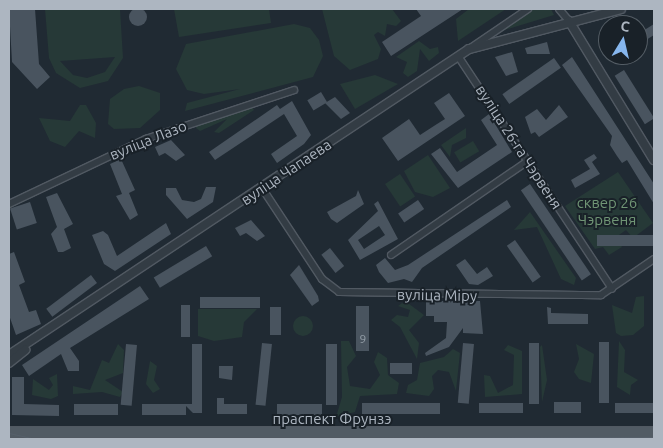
<!DOCTYPE html>
<meta charset="utf-8">
<style>
body{margin:0}
#map{position:relative;width:663px;height:448px;overflow:hidden;background:#202a33;font-family:Ubuntu,sans-serif}
div>[style]{position:absolute}
.green>*{inset:0;background:#263937;transform-origin:0 0}
.round{border-radius:50%}
.building>*{inset:0;background:#49545f;transform-origin:0 0}
.roads{filter:drop-shadow(1px 0 #515962) drop-shadow(-1px 0 #515962) drop-shadow(0 1px #515962) drop-shadow(0 -1px #515962)}
.minor>*{height:6px;margin:-3px;padding:0 3px;transform-origin:3px;border-radius:3px;background:#333c44}
.tertiary>*{height:8px;margin:-4px;padding:0 4px;transform-origin:4px;border-radius:4px;background:#333c44}
.primary>*{height:10px;margin:-5px;padding:0 5px;transform-origin:5px;border-radius:5px;background:#515b64}
.tram>*{height:1px;margin:-0.5px;padding:0 0.5px;transform-origin:0.5px;border-radius:0.5px;background:#56606b}
span{translate:-50% -50%;white-space:nowrap;text-align:center;line-height:1.15;-webkit-text-stroke:4px #192128;paint-order:stroke}
.number-label{font-size:12px;color:#949ea8}
.number-label span{-webkit-text-stroke-width:0}
.street-label{font-size:15px;color:#adb6c1}
.park-label{font-size:15px;color:#709575}
.frame{position:absolute;inset:0;border:10px solid #adb6c1;pointer-events:none}
.north{position:absolute;left:598px;top:15px;width:50px;height:50px;box-sizing:border-box;background:#192128;border:1px solid #545d65;border-radius:50%;rotate:9deg;font-size:14px;font-weight:700;line-height:20px;text-align:center;color:#adb6c1}
.north::after{content:'';display:block;margin:auto;width:18px;height:22px;background:#86b6ed;clip-path:polygon(50% 0,100% 100%,50% 72%,0 100%)}
</style>
<div id="map">
<div class="green">
<div style="clip-path:polygon(evenodd,45px 9px,120px 9px,123px 58px,108px 81px,80px 88px,56px 73px,49px 58px,45px 9px,115px 57px,105px 72px,87px 78px,73px 75px,60px 61px,115px 57px)"></div>
<div style="clip-path:polygon(174px 9px,269px 9px,271px 23px,179px 37px)"></div>
<div style="clip-path:polygon(322px 9px,392px 9px,401px 21px,396px 26px,387px 24px,385px 36px,378px 32px,374px 35px,381px 49px,378px 59px,350px 70px,334px 56px)"></div>
<div style="clip-path:polygon(469px 9px,487px 10px,506px 9px,458px 41px,456px 19px)"></div>
<div style="clip-path:polygon(532px 9px,551px 9px,554px 15px,498px 32px)"></div>
<div style="clip-path:polygon(294px 24px,310px 28px,319px 40px,323px 56px,313px 77px,185px 111px,187px 103px,240px 89px,204px 94px,187px 90px,176px 69px,186px 44px)"></div>
<div style="clip-path:polygon(419px 41px,430px 49px,438px 47px,439px 53px,429px 61px,420px 49px,417px 71px,408px 77px,403px 73px,407px 62px,396px 57px)"></div>
<div style="clip-path:polygon(375px 75px,398px 84px,355px 109px,340px 84px)"></div>
<div style="clip-path:polygon(139px 86px,160px 93px,160px 110px,140px 128px,114px 129px,108px 124px,110px 99px,124px 89px)"></div>
<div style="clip-path:polygon(80px 105px,86px 105px,96px 123px,95px 138px,79px 131px,65px 147px,50px 141px,39px 118px,70px 121px)"></div>
<div style="clip-path:polygon(252px 106px,254px 110px,219px 133px,214px 132px,227px 119px,200px 131px,196px 128px,197px 122px)"></div>
<div style="clip-path:polygon(466px 128px,466px 138px,452px 145px,450px 157px,441px 145px)"></div>
<div style="left:473px;top:141px;width:12px;height:22px;rotate:59deg"></div>
<div style="clip-path:polygon(428px 155px,450px 188px,433px 197px,415px 192px,404px 171px)"></div>
<div style="clip-path:polygon(618px 172px,653px 223px,633px 238px,626px 230px,616px 237px,622px 247px,609px 255px,603px 247px,595px 249px,565px 206px)"></div>
<div style="left:400px;top:174px;width:27px;height:18px;rotate:56deg"></div>
<div style="clip-path:polygon(530px 212px,576px 278px,574px 285px,561px 279px,537px 227px,514px 230px)"></div>
<div style="clip-path:polygon(644px 296px,644px 326px,633px 335px,621px 336px,616px 333px,612px 305px,632px 313px,636px 297px)"></div>
<div style="clip-path:polygon(405px 301px,424px 315px,409px 330px,419px 343px,417px 359px,400px 327px,391px 320px,397px 315px,408px 317px,410px 310px,398px 306px)"></div>
<div style="clip-path:polygon(198px 309px,257px 309px,244px 322px,242px 337px,214px 341px,198px 336px)"></div>
<div class="round" style="left:293px;top:316px;width:20px;height:20px"></div>
<div style="clip-path:polygon(341px 341px,349px 341px,356px 356px,347px 367px,350px 386px,370px 389px,380px 375px,374px 362px,378px 352px,387px 358px,388px 375px,399px 383px,397px 394px,360px 396px,355px 412px,336px 417px,342px 397px)"></div>
<div style="clip-path:polygon(619px 341px,625px 350px,624px 372px,638px 380px,631px 385px,630px 395px,617px 387px)"></div>
<div style="clip-path:polygon(118px 344px,124px 350px,123px 373px,105px 380px,123px 392px,120px 397px,102px 392px,73px 394px,73px 386px,90px 390px,102px 360px,109px 363px)"></div>
<div style="clip-path:polygon(576px 344px,594px 354px,591px 383px,579px 379px,574px 372px,579px 359px)"></div>
<div style="clip-path:polygon(508px 345px,522px 351px,522px 394px,485px 397px,484px 375px,490px 376px,498px 393px,513px 385px,514px 355px,504px 350px)"></div>
<div style="clip-path:polygon(542px 345px,547px 380px,542px 402px,540px 347px)"></div>
<div style="clip-path:polygon(453px 349px,460px 353px,456px 391px,449px 372px,438px 370px,432px 376px,434px 389px,429px 396px,406px 393px,408px 385px,417px 380px,420px 363px,444px 357px)"></div>
<div style="clip-path:polygon(150px 361px,157px 366px,154px 380px,160px 389px,153px 393px,146px 384px)"></div>
<div style="clip-path:polygon(57px 374px,58px 396px,51px 399px,32px 395px,33px 379px,49px 390px,53px 385px,49px 378px)"></div>
</div>
<div class="building">
<div class="round" style="left:129px;top:8px;width:18px;height:18px"></div>
<div style="clip-path:polygon(9px 9px,35px 9px,39px 64px,50px 77px,37px 89px,12px 62px)"></div>
<div style="clip-path:polygon(416px 9px,463px 9px,391px 56px,382px 42px,421px 16px)"></div>
<div style="clip-path:polygon(654px 24px,654px 35px,638px 45px,638px 34px)"></div>
<div style="clip-path:polygon(547px 42px,550px 54px,527px 54px,525px 48px)"></div>
<div style="clip-path:polygon(512px 52px,518px 72px,506px 76px,495px 57px)"></div>
<div style="clip-path:polygon(572px 57px,654px 184px,654px 204px,627px 160px,622px 163px,617px 156px,610px 145px,612px 136px,562px 65px)"></div>
<div style="left:554px;top:58px;width:12px;height:63px;rotate:55deg"></div>
<div style="left:624px;top:70px;width:57px;height:11px;rotate:58deg"></div>
<div style="left:321px;top:92px;width:12px;height:16px;rotate:59deg"></div>
<div style="clip-path:polygon(449px 93px,465px 116px,398px 161px,382px 138px,409px 119px,420px 135px,437px 124px,445px 119px,434px 103px)"></div>
<div style="clip-path:polygon(335px 97px,350px 113px,341px 119px,325px 103px)"></div>
<div style="clip-path:polygon(292px 101px,311px 135px,304px 144px,277px 163px,271px 154px,297px 136px,284px 114px,215px 160px,209px 152px,277px 105px,280px 109px)"></div>
<div style="clip-path:polygon(559px 105px,568px 117px,539px 137px,535px 132px,531px 134px,525px 117px,537px 109px,546px 120px)"></div>
<div style="clip-path:polygon(489px 114px,512px 152px,458px 188px,431px 154px,440px 148px,457px 172px,497px 145px,481px 120px)"></div>
<div style="clip-path:polygon(171px 140px,185px 155px,176px 161px,165px 153px,159px 156px,155px 147px)"></div>
<div style="clip-path:polygon(594px 154px,597px 158px,592px 162px,600px 174px,575px 188px,571px 180px,590px 169px,584px 160px)"></div>
<div style="clip-path:polygon(121px 159px,135px 190px,129px 193px,138px 215px,130px 220px,116px 196px,122px 194px,110px 164px)"></div>
<div style="left:530px;top:184px;width:109px;height:11px;rotate:56deg"></div>
<div style="clip-path:polygon(206px 187px,216px 187px,213px 202px,187px 219px,166px 195px,166px 188px,176px 188px,182px 200px,194px 202px,201px 199px)"></div>
<div style="clip-path:polygon(358px 190px,364px 204px,337px 223px,331px 219px,327px 212px,356px 196px)"></div>
<div style="clip-path:polygon(57px 193px,73px 224px,64px 229px,71px 248px,63px 252px,58px 252px,51px 234px,57px 227px,46px 197px)"></div>
<div style="left:418px;top:200px;width:11px;height:24px;rotate:56deg"></div>
<div style="clip-path:polygon(507px 200px,511px 207px,422px 268px,412px 282px,404px 279px,388px 283px,379px 272px,376px 265px,385px 258px,395px 270px,408px 265px)"></div>
<div style="clip-path:polygon(evenodd,378px 201px,398px 239px,360px 260px,348px 240px,378px 211px,374px 204px,378px 201px,379px 226px,385px 235px,364px 249px,358px 240px,379px 226px)"></div>
<div style="left:30px;top:202px;width:22px;height:21px;rotate:72deg"></div>
<div style="clip-path:polygon(251px 220px,265px 236px,257px 241px,246px 233px,240px 236px,235px 228px)"></div>
<div style="clip-path:polygon(166px 223px,171px 234px,115px 271px,104px 264px,92px 235px,103px 231px,108px 235px,117px 256px)"></div>
<div style="left:654px;top:235px;width:11px;height:57px;rotate:90deg"></div>
<div style="left:515px;top:240px;width:45px;height:10px;rotate:55deg"></div>
<div style="left:206px;top:246px;width:12px;height:61px;rotate:59deg"></div>
<div style="left:330px;top:248px;width:23px;height:11px;rotate:52deg"></div>
<div style="clip-path:polygon(14px 252px,25px 282px,19px 285px,29px 312px,36px 310px,41px 324px,16px 335px,9px 315px,9px 254px)"></div>
<div style="clip-path:polygon(465px 259px,477px 274px,487px 267px,493px 276px,478px 285px,469px 284px,456px 265px)"></div>
<div style="clip-path:polygon(299px 265px,318px 296px,319px 301px,312px 306px,290px 275px)"></div>
<div style="left:91px;top:275px;width:10px;height:56px;rotate:53deg"></div>
<div style="clip-path:polygon(140px 286px,149px 299px,70px 348px,79px 361px,79px 371px,68px 371px,61px 354px,29px 376px,22px 365px)"></div>
<div style="left:200px;top:297px;width:60px;height:11px"></div>
<div style="clip-path:polygon(426px 301px,480px 301px,483px 334px,463px 333px,463px 328px,449px 347px,426px 356px,425px 353px,446px 338px,447px 322px,434px 322px,434px 316px,426px 316px)"></div>
<div style="left:181px;top:305px;width:9px;height:32px"></div>
<div style="left:356px;top:306px;width:13px;height:45px"></div>
<div style="left:270px;top:307px;width:11px;height:28px"></div>
<div style="clip-path:polygon(547px 307px,551px 308px,551px 313px,588px 314px,588px 324px,548px 324px)"></div>
<div style="left:599px;top:342px;width:10px;height:61px"></div>
<div style="left:262px;top:343px;width:10px;height:62px;rotate:6deg"></div>
<div style="left:463px;top:343px;width:11px;height:60px;rotate:5deg"></div>
<div style="left:529px;top:343px;width:10px;height:61px"></div>
<div style="left:126px;top:344px;width:11px;height:61px;rotate:5deg"></div>
<div style="clip-path:polygon(192px 344px,202px 344px,202px 413px,193px 413px,186px 406px,186px 415px,142px 415px,142px 404px,192px 404px)"></div>
<div style="left:326px;top:344px;width:11px;height:61px"></div>
<div style="left:390px;top:363px;width:22px;height:11px"></div>
<div style="clip-path:polygon(219px 366px,233px 366px,232px 380px,219px 378px)"></div>
<div style="clip-path:polygon(12px 377px,24px 377px,24px 404px,59px 405px,59px 416px,12px 415px)"></div>
<div style="clip-path:polygon(217px 398px,224px 398px,224px 404px,247px 404px,247px 414px,217px 414px)"></div>
<div style="left:554px;top:402px;width:27px;height:11px"></div>
<div style="left:362px;top:403px;width:78px;height:11px"></div>
<div style="left:479px;top:403px;width:44px;height:10px"></div>
<div style="left:615px;top:403px;width:39px;height:10px"></div>
<div style="left:118px;top:404px;width:11px;height:44px;rotate:90deg"></div>
<div style="left:277px;top:404px;width:45px;height:11px"></div>
</div>
<div class="roads">
<div class="minor">
<div style="left:559px;top:9px;width:16px;rotate:50deg"></div>
<div style="left:472px;top:47px;width:68px;rotate:-34.2deg"></div>
<div style="left:458px;top:56px;width:279px;rotate:56.5deg"></div>
<div style="left:262px;top:188px;width:109px;rotate:56.6deg"></div>
<div style="left:322px;top:279px;width:21px;rotate:37deg"></div>
<div style="left:339px;top:292px;width:262px;rotate:0.7deg"></div>
<div style="left:601px;top:295px;width:64px;rotate:-34.2deg"></div>
<div style="left:9px;top:204px;width:152px;rotate:-25.4deg"></div>
<div style="left:146px;top:139px;width:156px;rotate:-18.3deg"></div>
<div style="left:391px;top:255px;width:166px;rotate:-34.5deg"></div>
</div>
<div class="tertiary">
<div style="left:569px;top:21px;width:163px;rotate:58.6deg"></div>
<div style="left:9px;top:355px;width:552px;rotate:-33.63deg"></div>
<div style="left:469px;top:49px;width:157px;rotate:-14.7deg"></div>
<div style="left:9px;top:363px;width:21px;rotate:-39deg"></div>
</div>
<div class="primary">
<div style="left:9px;top:432px;width:645px"></div>
</div>
</div>
<div class="tram">
<div style="left:9px;top:433px;width:27px;rotate:13deg"></div>
<div style="left:59px;top:439px;width:595px;rotate:-0.19deg"></div>
</div>
<div class="number-label">
<span style="left:363px;top:339px">9</span>
</div>
<div class="street-label">
<span style="left:148px;top:140px;rotate:-22deg">вуліца Лазо</span>
<span style="left:519px;top:147px;rotate:57deg">вуліца 26-га Чэрвеня</span>
<span style="left:286px;top:172px;rotate:-34deg">вуліца Чапаева</span>
<span style="left:437px;top:295px;rotate:1deg">вуліца Міру</span>
<span style="left:332px;top:419px">праспект Фрунзэ</span>
</div>
<div class="park-label">
<span style="left:607px;top:211px">сквер 26<br>Чэрвеня</span>
</div>
<div class="frame"></div>
<div class="north">С</div>
</div>
